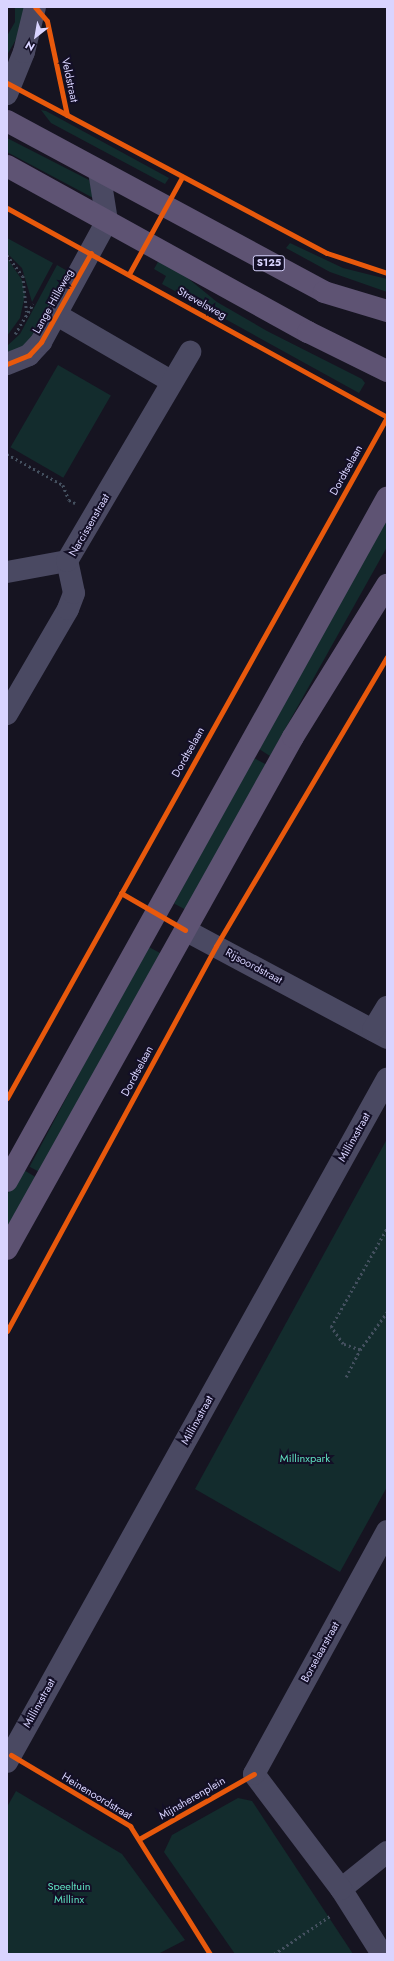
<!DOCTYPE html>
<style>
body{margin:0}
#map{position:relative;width:394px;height:1961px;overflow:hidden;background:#161421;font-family:Jost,sans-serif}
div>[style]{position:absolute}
.green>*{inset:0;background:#132c2d;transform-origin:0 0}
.path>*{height:2.5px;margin-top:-1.25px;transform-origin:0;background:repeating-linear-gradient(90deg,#44505f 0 2px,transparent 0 5px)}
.minor>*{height:22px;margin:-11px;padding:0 11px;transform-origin:11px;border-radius:11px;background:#4a4962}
.major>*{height:22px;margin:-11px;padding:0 11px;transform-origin:11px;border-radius:11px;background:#5e5373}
.cycleway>*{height:5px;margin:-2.5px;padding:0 2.5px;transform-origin:2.5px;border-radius:2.5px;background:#e8590c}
span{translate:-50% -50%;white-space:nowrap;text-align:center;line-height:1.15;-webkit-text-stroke:4px #130f26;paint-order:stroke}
.shield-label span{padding:1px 3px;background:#130f26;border:1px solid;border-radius:3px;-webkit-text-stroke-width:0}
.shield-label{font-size:10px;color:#d9d4ff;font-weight:700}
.street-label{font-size:11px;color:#d9d4ff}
.park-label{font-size:11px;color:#5fe0c0}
.frame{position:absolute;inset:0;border:8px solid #d9d4ff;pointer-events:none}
.north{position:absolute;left:16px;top:16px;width:40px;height:40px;-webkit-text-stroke:3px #130f26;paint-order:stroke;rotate:211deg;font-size:11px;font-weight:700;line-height:16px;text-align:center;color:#d9d4ff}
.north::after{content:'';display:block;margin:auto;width:14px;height:18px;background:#d9d4ff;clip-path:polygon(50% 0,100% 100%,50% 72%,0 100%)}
</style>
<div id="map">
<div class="green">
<div style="clip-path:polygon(15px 7px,26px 7px,21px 31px,7px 55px,7px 36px,15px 22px)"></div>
<div style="clip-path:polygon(41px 110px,46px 111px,169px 178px,165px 184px,51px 123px)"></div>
<div style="clip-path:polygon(7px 138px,89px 180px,97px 200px,7px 152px)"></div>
<div style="clip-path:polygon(7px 238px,53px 263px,32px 302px,22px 268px,7px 253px)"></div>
<div style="clip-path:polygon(290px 243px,343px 268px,387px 279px,387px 292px,330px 272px,286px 248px)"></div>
<div style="clip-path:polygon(7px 258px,22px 280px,25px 295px,20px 318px,7px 336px)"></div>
<div style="clip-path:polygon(159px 260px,179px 271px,217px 302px,267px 331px,362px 379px,365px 383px,359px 393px,162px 284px,166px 276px,154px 269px)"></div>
<div style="clip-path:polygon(57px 265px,69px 272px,29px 343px,7px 357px,7px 346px,20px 334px)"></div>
<div style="left:58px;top:365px;width:61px;height:95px;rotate:30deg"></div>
<div style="clip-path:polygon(387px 515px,387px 547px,270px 756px,256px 747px)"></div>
<div style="left:252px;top:757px;width:17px;height:166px;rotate:28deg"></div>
<div style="left:147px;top:946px;width:19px;height:250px;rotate:28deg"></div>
<div style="clip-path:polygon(387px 1139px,387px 1487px,340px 1572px,195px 1489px)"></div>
<div style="clip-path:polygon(22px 1169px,39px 1179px,7px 1237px,7px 1195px)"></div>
<div style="clip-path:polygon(16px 1791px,122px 1854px,185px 1940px,158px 1954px,7px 1954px,7px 1807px)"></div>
<div style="clip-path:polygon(238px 1798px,252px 1801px,353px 1954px,235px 1954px,164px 1852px,172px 1835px)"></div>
</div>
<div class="path">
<div style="left:7px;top:255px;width:26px;rotate:53deg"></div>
<div style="left:23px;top:276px;width:36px;rotate:84deg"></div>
<div style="left:15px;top:334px;width:35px;rotate:-59deg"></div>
<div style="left:7px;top:454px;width:64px;rotate:29deg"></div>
<div style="left:63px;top:485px;width:16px;rotate:68deg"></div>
<div style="left:69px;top:500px;width:7px;rotate:27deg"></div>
<div style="left:360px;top:1350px;width:47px;rotate:-54.6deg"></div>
<div style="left:346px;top:1377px;width:30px;rotate:-63deg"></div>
<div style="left:360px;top:1350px;width:18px;rotate:-161deg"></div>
<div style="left:343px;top:1344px;width:21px;rotate:-125deg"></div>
<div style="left:331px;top:1327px;width:114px;rotate:-60.5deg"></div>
<div style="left:274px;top:1954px;width:68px;rotate:-34.2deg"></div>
</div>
<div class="minor">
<div style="left:7px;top:94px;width:45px;rotate:-68deg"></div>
<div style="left:24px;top:52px;width:46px;rotate:-76.3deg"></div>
<div style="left:57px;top:315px;width:132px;rotate:30.1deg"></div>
<div style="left:7px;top:364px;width:24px;rotate:-22deg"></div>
<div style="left:29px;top:355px;width:18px;rotate:-47deg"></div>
<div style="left:41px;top:342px;width:138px;rotate:-61.4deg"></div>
<div style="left:107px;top:221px;width:51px;rotate:-99.1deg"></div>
<div style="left:7px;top:572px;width:61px;rotate:-10.4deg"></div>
<div style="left:7px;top:714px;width:121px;rotate:-59.8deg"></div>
<div style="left:68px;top:609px;width:17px;rotate:-69deg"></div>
<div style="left:74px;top:593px;width:33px;rotate:-102deg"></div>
<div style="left:67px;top:561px;width:243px;rotate:-59.5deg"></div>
<div style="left:185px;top:930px;width:229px;rotate:28.1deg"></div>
<div style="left:373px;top:1030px;width:27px;rotate:-59deg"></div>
<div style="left:7px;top:1762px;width:782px;rotate:-60.91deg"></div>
<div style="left:341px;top:1889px;width:59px;rotate:-38.8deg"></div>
<div style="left:382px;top:1954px;width:77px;rotate:-122.2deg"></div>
<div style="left:341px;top:1889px;width:144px;rotate:-127.1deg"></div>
<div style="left:254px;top:1774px;width:277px;rotate:-61.3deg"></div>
</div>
<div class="major">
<div style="left:7px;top:121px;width:360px;rotate:28.3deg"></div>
<div style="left:324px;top:292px;width:66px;rotate:16.8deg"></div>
<div style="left:7px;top:166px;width:344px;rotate:28.9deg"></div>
<div style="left:308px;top:332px;width:88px;rotate:26.3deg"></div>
<div style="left:7px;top:1181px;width:782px;rotate:-60.91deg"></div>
<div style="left:7px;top:1249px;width:586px;rotate:-60.81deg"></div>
<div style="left:293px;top:737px;width:179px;rotate:-58.3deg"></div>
</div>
<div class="cycleway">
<div style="left:35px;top:7px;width:18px;rotate:49deg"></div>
<div style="left:47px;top:21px;width:96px;rotate:78deg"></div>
<div style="left:7px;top:83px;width:362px;rotate:28deg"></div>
<div style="left:327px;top:253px;width:63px;rotate:18.4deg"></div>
<div style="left:7px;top:208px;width:434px;rotate:28.8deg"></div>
<div style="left:129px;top:274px;width:111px;rotate:-61.3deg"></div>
<div style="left:7px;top:364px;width:24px;rotate:-22deg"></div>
<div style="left:29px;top:355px;width:18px;rotate:-47deg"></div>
<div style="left:41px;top:342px;width:102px;rotate:-60.7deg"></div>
<div style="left:121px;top:893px;width:74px;rotate:30deg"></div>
<div style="left:7px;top:1098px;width:780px;rotate:-60.84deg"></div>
<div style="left:7px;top:1331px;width:438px;rotate:-61.5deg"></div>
<div style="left:216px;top:946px;width:336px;rotate:-59.4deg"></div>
<div style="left:11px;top:1755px;width:139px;rotate:30.8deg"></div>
<div style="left:130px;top:1826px;width:151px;rotate:58deg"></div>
<div style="left:139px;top:1839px;width:132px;rotate:-29.5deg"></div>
</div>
<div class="shield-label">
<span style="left:269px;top:263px">S125</span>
</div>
<div class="street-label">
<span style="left:70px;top:80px;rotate:78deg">Veldstraat</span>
<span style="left:53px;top:301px;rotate:-61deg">Lange Hilleweg</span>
<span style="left:202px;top:303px;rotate:29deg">Strevelsweg</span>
<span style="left:346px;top:470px;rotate:-61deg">Dordtselaan</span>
<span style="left:89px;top:525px;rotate:-60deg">Narcissenstraat</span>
<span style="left:188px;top:752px;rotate:-61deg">Dordtselaan</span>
<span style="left:254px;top:966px;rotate:28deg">Rijsoordstraat</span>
<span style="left:137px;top:1071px;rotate:-62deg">Dordtselaan</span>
<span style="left:354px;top:1137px;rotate:-61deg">Millinxstraat</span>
<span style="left:197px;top:1420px;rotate:-61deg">Millinxstraat</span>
<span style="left:320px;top:1652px;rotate:-61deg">Borselaarstraat</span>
<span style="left:39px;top:1703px;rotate:-61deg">Millinxstraat</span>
<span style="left:97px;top:1796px;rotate:31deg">Heinenoordstraat</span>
<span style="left:192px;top:1798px;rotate:-30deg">Mijnsherenplein</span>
</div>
<div class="park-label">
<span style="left:305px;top:1458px">Millinxpark</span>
<span style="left:69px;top:1893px">Speeltuin<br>Millinx</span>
</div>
<div class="frame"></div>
<div class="north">N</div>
</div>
